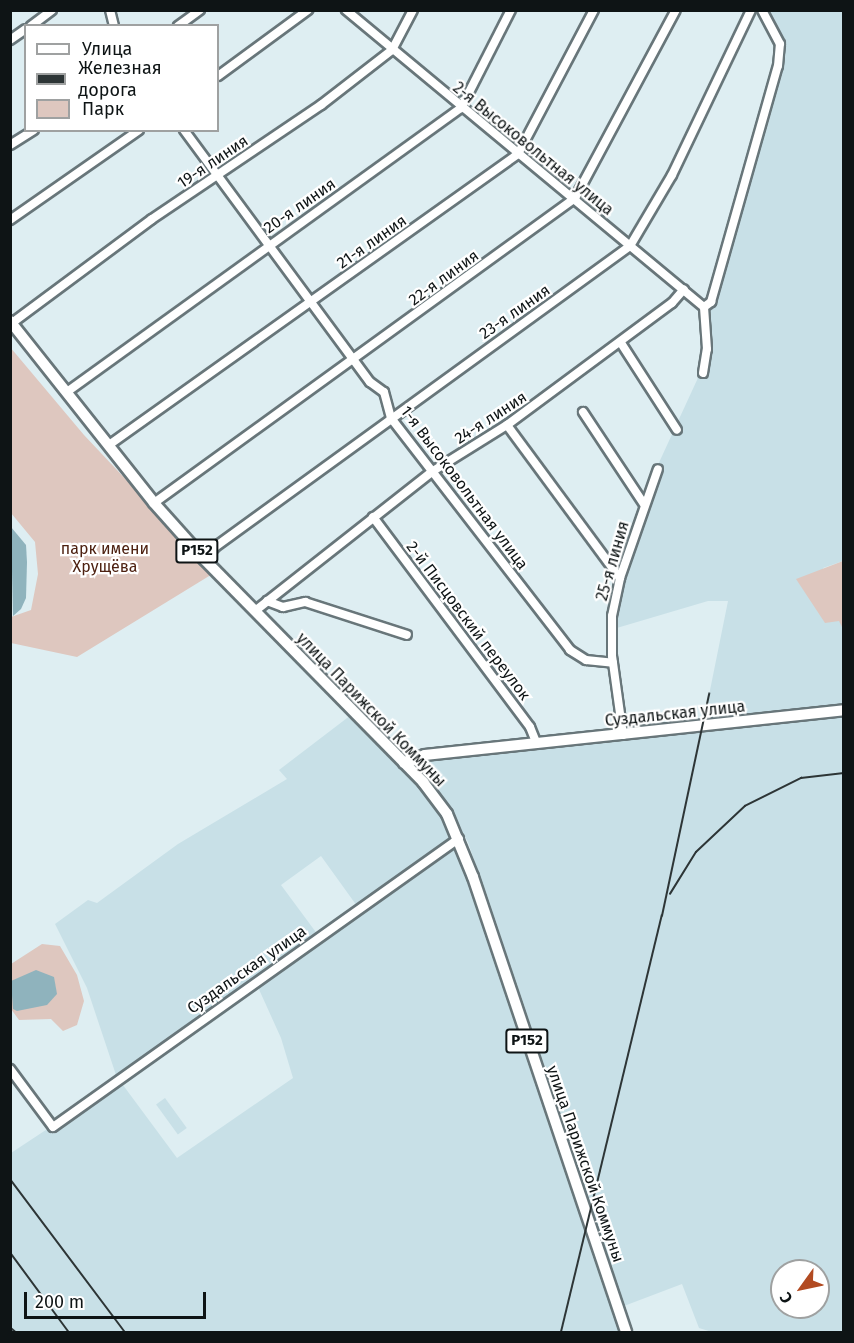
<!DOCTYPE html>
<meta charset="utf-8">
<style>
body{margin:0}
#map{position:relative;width:854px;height:1343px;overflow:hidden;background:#deeef2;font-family:"Fira Sans",sans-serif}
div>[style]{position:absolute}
.built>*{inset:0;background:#c8e0e7;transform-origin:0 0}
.green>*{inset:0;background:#dec7bf}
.water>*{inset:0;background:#8fb3bd}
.roads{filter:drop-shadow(2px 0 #68767a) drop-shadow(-2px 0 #68767a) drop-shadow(0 2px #68767a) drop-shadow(0 -2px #68767a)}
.minor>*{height:8px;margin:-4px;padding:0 4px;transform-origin:4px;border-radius:4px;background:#fff}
.major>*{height:10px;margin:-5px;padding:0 5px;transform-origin:5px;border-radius:5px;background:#fff}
.rail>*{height:1.5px;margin:-0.75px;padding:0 0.75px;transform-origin:0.75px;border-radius:0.75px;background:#2d3536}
span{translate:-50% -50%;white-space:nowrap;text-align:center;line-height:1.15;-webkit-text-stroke:4.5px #fff;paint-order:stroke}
.shield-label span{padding:2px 4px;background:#fff;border:2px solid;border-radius:4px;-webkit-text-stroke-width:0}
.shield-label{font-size:15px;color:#0e1415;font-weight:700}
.street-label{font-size:16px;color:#0e1415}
.park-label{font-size:16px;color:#4d2111}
.frame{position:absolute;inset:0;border:12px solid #0e1415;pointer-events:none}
.legend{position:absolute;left:24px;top:24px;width:195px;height:108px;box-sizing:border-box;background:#fff;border:2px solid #9fa1a1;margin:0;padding:8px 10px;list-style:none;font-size:18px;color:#0e1415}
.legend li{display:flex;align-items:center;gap:12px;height:30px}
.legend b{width:30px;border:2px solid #9fa1a1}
.north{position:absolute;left:770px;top:1259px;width:60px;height:60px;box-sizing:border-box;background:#fff;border:2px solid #9fa1a1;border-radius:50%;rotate:237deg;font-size:16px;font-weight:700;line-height:24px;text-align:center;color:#0e1415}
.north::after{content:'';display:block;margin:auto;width:21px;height:27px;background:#b24b22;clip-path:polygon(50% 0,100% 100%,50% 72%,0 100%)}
.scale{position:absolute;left:24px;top:1292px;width:182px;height:27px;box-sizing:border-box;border:3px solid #0e1415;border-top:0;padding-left:8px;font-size:18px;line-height:21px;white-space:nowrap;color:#0e1415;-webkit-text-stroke:4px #fff;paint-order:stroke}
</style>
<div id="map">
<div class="built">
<div style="clip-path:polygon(764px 11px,843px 11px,843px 561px,823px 568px,843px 629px,843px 704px,704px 720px,728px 601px,708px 601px,610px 630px,609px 616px,619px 565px,645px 493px,697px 380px,706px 348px,706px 303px,717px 283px,742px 175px,771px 91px,779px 38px,776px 27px)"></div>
<div style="clip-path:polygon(evenodd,843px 707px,843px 1332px,712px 1332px,699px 1328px,682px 1284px,624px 1306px,468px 842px,444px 801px,414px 762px,843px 707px,782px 1271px,818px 1271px,818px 1307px,782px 1307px,782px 1271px)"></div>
<div style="clip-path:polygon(351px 715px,415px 780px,441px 812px,455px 837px,357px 906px,321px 856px,281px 885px,318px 935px,117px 1078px,87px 988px,55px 924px,88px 900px,97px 903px,178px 844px,287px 779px,279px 770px)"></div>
<div style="clip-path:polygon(457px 844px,621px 1332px,11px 1332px,11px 1153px,120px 1081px,177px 1158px,293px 1078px,281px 1038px,257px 985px)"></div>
<div style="left:165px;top:1098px;width:37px;height:11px;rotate:54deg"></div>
</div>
<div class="green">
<div style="clip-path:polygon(10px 347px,84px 435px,214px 573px,77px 657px,11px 643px,11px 617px,31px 610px,38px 574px,35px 542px,11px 513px)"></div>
<div style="clip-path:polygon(843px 561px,843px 629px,839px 621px,825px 623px,796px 579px)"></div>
<div style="clip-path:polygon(42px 944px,60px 946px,77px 975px,84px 1001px,77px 1025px,63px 1031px,51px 1019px,19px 1020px,11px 1009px,11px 964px)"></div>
</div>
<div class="water">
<div style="clip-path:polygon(11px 527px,26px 545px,27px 562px,26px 598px,21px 609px,13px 616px)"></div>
<div style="clip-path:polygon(36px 970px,54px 977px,57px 994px,47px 1005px,17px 1011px,13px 1009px,11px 981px)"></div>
</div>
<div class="roads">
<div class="minor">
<div style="left:110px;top:10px;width:16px;rotate:76deg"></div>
<div style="left:346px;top:10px;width:465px;rotate:39.7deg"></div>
<div style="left:31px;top:26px;width:26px;rotate:-37deg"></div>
<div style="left:178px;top:26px;width:27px;rotate:-36deg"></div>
<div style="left:10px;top:40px;width:19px;rotate:-35deg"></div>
<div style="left:218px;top:76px;width:112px;rotate:-36.3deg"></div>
<div style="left:184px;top:130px;width:313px;rotate:53.6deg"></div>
<div style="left:370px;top:382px;width:17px;rotate:36deg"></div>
<div style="left:384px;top:392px;width:27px;rotate:75deg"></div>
<div style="left:391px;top:418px;width:293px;rotate:52.3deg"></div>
<div style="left:570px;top:650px;width:19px;rotate:32deg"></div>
<div style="left:586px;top:660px;width:27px;rotate:6deg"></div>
<div style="left:10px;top:145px;width:28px;rotate:-32deg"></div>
<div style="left:10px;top:220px;width:157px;rotate:-34.9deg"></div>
<div style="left:704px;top:307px;width:9px;rotate:-36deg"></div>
<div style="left:711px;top:302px;width:245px;rotate:-74.2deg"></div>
<div style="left:778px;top:66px;width:22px;rotate:-85deg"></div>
<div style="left:780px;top:44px;width:38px;rotate:-118deg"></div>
<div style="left:12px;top:323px;width:174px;rotate:-36.6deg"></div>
<div style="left:152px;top:219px;width:204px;rotate:-34deg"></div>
<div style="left:321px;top:105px;width:90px;rotate:-37.8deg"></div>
<div style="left:392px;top:50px;width:45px;rotate:-62.3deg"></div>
<div style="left:621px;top:343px;width:103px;rotate:57.2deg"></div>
<div style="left:703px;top:373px;width:24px;rotate:-81deg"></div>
<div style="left:707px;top:349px;width:42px;rotate:-94.1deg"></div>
<div style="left:67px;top:392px;width:486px;rotate:-35.8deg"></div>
<div style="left:461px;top:108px;width:110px;rotate:-63deg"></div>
<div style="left:583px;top:412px;width:110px;rotate:56.5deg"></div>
<div style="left:507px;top:425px;width:190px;rotate:53.6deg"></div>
<div style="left:109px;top:445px;width:502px;rotate:-35.43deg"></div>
<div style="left:518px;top:154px;width:163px;rotate:-62.2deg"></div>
<div style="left:154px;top:503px;width:520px;rotate:-35.92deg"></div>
<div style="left:575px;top:198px;width:213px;rotate:-61.8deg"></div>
<div style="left:373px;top:517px;width:262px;rotate:53.2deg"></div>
<div style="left:530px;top:727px;width:18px;rotate:68deg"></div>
<div style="left:204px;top:559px;width:16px;rotate:-47deg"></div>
<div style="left:215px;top:547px;width:513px;rotate:-35.95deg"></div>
<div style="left:630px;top:246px;width:82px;rotate:-59.4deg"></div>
<div style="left:672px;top:175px;width:183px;rotate:-64.4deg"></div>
<div style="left:267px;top:601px;width:17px;rotate:21deg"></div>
<div style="left:283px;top:607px;width:23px;rotate:-13deg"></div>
<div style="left:305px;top:602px;width:107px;rotate:17.9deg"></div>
<div style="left:255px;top:611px;width:226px;rotate:-38.2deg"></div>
<div style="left:433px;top:471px;width:87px;rotate:-31.9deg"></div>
<div style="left:507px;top:425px;width:205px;rotate:-36.5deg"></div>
<div style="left:672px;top:303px;width:18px;rotate:-49deg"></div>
<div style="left:623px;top:735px;width:80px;rotate:-97.9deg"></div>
<div style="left:612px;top:656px;width:40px;rotate:-90deg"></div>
<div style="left:612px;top:616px;width:39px;rotate:-78deg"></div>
<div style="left:620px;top:578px;width:115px;rotate:-70.8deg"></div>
<div style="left:10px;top:1069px;width:72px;rotate:53.4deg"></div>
<div style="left:53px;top:1127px;width:498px;rotate:-35.4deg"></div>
</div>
<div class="major">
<div style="left:10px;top:321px;width:232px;rotate:51.6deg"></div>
<div style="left:154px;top:503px;width:75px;rotate:48.2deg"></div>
<div style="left:204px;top:559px;width:313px;rotate:45.5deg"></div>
<div style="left:423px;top:782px;width:40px;rotate:53deg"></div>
<div style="left:447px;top:814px;width:68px;rotate:67.6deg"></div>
<div style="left:473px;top:877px;width:480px;rotate:71.4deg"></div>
<div style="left:404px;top:763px;width:22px;rotate:-21deg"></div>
<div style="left:425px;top:755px;width:421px;rotate:-6.1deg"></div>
</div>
</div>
<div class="rail">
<div style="left:670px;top:894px;width:49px;rotate:-58.2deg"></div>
<div style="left:696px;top:852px;width:67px;rotate:-43.2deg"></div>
<div style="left:745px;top:806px;width:63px;rotate:-26.6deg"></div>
<div style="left:801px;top:778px;width:43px;rotate:-6.6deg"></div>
<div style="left:11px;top:1180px;width:190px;rotate:53.1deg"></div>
<div style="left:10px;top:1252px;width:99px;rotate:53.6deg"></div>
<div style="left:10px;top:1327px;width:8px;rotate:40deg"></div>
<div style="left:561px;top:1332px;width:428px;rotate:-76.4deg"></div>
<div style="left:662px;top:916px;width:227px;rotate:-78deg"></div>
</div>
<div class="shield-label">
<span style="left:197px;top:551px">Р152</span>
<span style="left:527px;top:1041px">Р152</span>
</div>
<div class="street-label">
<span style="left:533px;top:149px;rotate:39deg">2-я Высоковольтная улица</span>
<span style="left:213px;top:162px;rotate:-34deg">19-я линия</span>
<span style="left:300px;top:206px;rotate:-35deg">20-я линия</span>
<span style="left:372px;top:242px;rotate:-35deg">21-я линия</span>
<span style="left:444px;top:278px;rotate:-36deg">22-я линия</span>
<span style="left:515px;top:312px;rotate:-35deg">23-я линия</span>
<span style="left:491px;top:418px;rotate:-33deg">24-я линия</span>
<span style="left:464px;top:488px;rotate:53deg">1-я Высоковольтная улица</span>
<span style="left:613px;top:561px;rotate:-74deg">25-я линия</span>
<span style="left:468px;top:621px;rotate:53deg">2-й Писцовский переулок</span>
<span style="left:371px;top:710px;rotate:46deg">улица Парижской Коммуны</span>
<span style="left:675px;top:714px;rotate:-6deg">Суздальская улица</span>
<span style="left:247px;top:970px;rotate:-35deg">Суздальская улица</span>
<span style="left:585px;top:1164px;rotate:71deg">улица Парижской Коммуны</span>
</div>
<div class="park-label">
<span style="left:105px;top:558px">парк имени<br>Хрущёва</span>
</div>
<div class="frame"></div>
<ul class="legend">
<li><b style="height:8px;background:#fff"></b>Улица</li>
<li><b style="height:8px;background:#2d3536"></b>Железная дорога</li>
<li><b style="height:16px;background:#dec7bf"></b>Парк</li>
</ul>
<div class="north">С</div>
<div class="scale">200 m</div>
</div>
